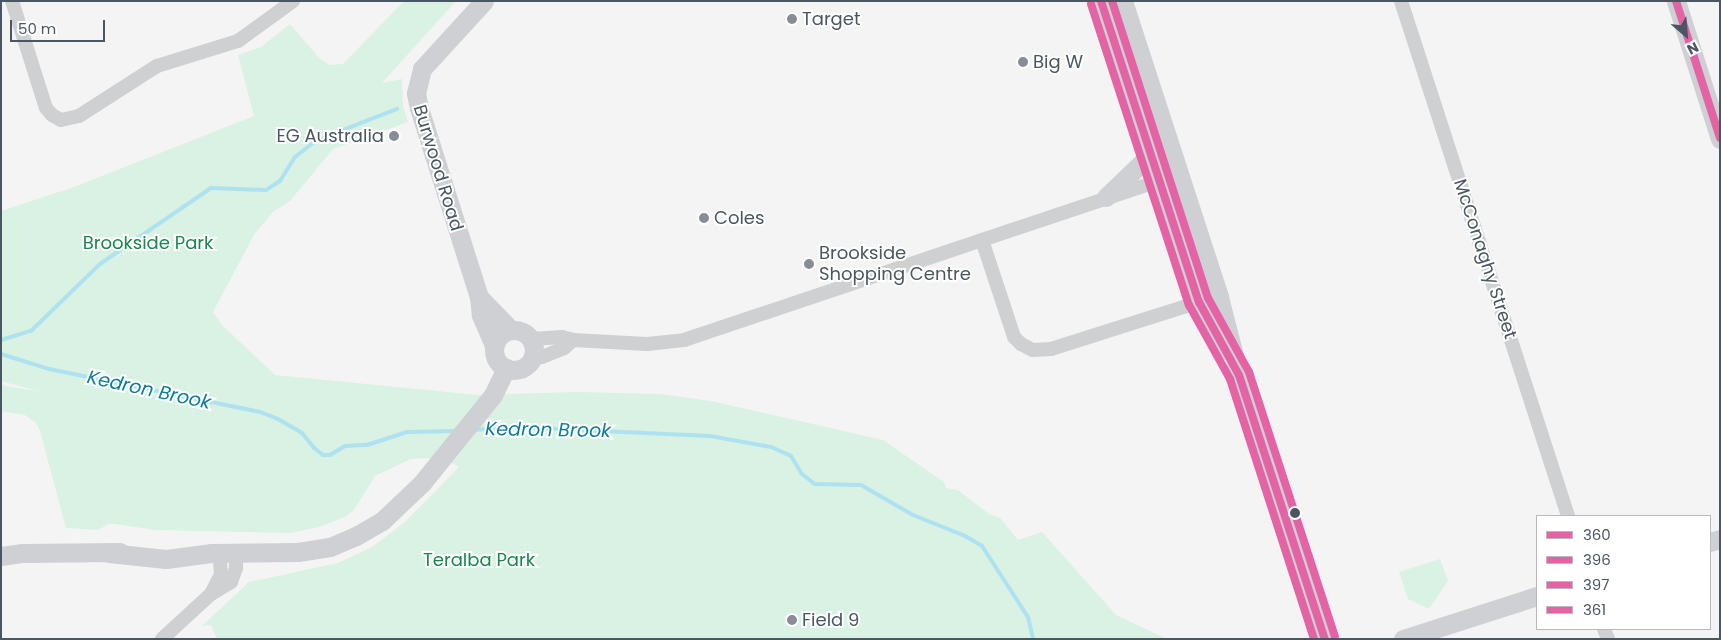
<!DOCTYPE html>
<style>
body{margin:0}
#map{position:relative;width:1721px;height:640px;overflow:hidden;background:#f4f4f4;font-family:Poppins,sans-serif}
div>[style]{position:absolute}
.green>*{inset:0;background:#d9f2e3}
.stream>*{height:4px;margin:-2px;padding:0 2px;transform-origin:2px;border-radius:2px;background:#aee2f0}
.street>*{height:14px;margin:-7px;padding:0 7px;transform-origin:7px;border-radius:7px;background:#ced0d2}
.secondary>*{height:19px;margin:-9.5px;padding:0 9.5px;transform-origin:9.5px;border-radius:9.5px;background:#ced0d4}
.secondary>.ring{margin:-9.5px;padding:0;box-sizing:content-box;background:none;border:19px solid #ced0d4;border-radius:50%}
.bus-1>*{height:8px;margin:-4px;padding:0 4px;transform-origin:4px;border-radius:4px;background:#e463a4}
.bus-2>*{height:8px;margin:-4px;padding:0 4px;transform-origin:4px;border-radius:4px;background:#e463a4}
.bus-3>*{height:8px;margin:-4px;padding:0 4px;transform-origin:4px;border-radius:4px;background:#e463a4}
.bus-4>*{height:8px;margin:-4px;padding:0 4px;transform-origin:4px;border-radius:4px;background:#e463a4}
.dots>*{width:14px;height:14px;translate:-50% -50%;box-sizing:border-box;border:2px solid #fff;border-radius:50%}
span{translate:-50% -50%;white-space:nowrap;text-align:center;line-height:1.15;-webkit-text-stroke:4px #fff;paint-order:stroke}
.poi-label{font-size:18px;color:#4a5661}
.left{translate:0 -50%;text-align:left}
.right{translate:-100% -50%;text-align:right}
.street-label{font-size:18px;color:#4a5661}
.park-label{font-size:18px;color:#17864f}
.water-label{font-size:19px;color:#0c7c9b;font-style:italic}
.frame{position:absolute;inset:0;border:2px solid #4a5661;pointer-events:none}
.legend{position:absolute;left:1536px;top:515px;width:175px;height:115px;box-sizing:border-box;background:#fff;border:1px solid #b7bbc0;margin:0;padding:6px 9px;list-style:none;font-size:15px;color:#4a5661}
.legend li{display:flex;align-items:center;gap:10px;height:25px}
.legend b{width:25px;border:1px solid #b7bbc0}
.north{position:absolute;left:1661px;top:10px;width:50px;height:50px;-webkit-text-stroke:4px #fff;paint-order:stroke;rotate:153deg;font-size:14px;font-weight:700;line-height:20px;text-align:center;color:#4a5661}
.north::after{content:'';display:block;margin:auto;width:18px;height:22px;background:#4a5661;clip-path:polygon(50% 0,100% 100%,50% 72%,0 100%)}
.scale{position:absolute;left:10px;top:20px;width:95px;height:22px;box-sizing:border-box;border:2px solid #4a5661;border-top:0;padding-left:6px;font-size:15px;line-height:18px;white-space:nowrap;color:#4a5661;-webkit-text-stroke:4px #fff;paint-order:stroke}
</style>
<div id="map">
<div class="green">
<div style="clip-path:polygon(404px 1px,456px 1px,382px 83px,402px 79px,403px 106px,408px 122px,333px 149px,290px 201px,274px 211px,255px 233px,213px 312px,222px 325px,275px 375px,478px 395px,578px 392px,660px 394px,711px 401px,883px 440px,944px 482px,946px 488px,958px 490px,989px 514px,1000px 518px,1018px 540px,1042px 532px,1116px 615px,1167px 639px,217px 639px,211px 625px,202px 626px,249px 582px,338px 563px,372px 547px,405px 522px,459px 467px,452px 463px,426px 458px,411px 459px,375px 476px,354px 510px,345px 517px,319px 527px,291px 533px,156px 530px,115px 524px,108px 524px,98px 530px,66px 528px,40px 431px,36px 423px,25px 415px,1px 411px,1px 385px,41px 392px,1px 381px,1px 211px,74px 187px,254px 116px,238px 55px,261px 47px,290px 24px,320px 59px,330px 65px,343px 64px)"></div>
<div style="clip-path:polygon(1440px 559px,1448px 581px,1429px 609px,1408px 599px,1399px 572px)"></div>
</div>
<div class="stream">
<div style="left:1px;top:340px;width:31px;rotate:-17deg"></div>
<div style="left:31px;top:331px;width:96px;rotate:-44.2deg"></div>
<div style="left:100px;top:264px;width:135px;rotate:-34.4deg"></div>
<div style="left:211px;top:188px;width:55px;rotate:2.1deg"></div>
<div style="left:266px;top:190px;width:17px;rotate:-33deg"></div>
<div style="left:280px;top:181px;width:28px;rotate:-58deg"></div>
<div style="left:295px;top:157px;width:28px;rotate:-38deg"></div>
<div style="left:317px;top:140px;width:86px;rotate:-21.2deg"></div>
<div style="left:1px;top:354px;width:50px;rotate:17.4deg"></div>
<div style="left:49px;top:369px;width:215px;rotate:11.5deg"></div>
<div style="left:260px;top:412px;width:19px;rotate:21deg"></div>
<div style="left:278px;top:419px;width:28px;rotate:30deg"></div>
<div style="left:302px;top:433px;width:19px;rotate:51deg"></div>
<div style="left:314px;top:448px;width:11px;rotate:38deg"></div>
<div style="left:323px;top:455px;width:7px"></div>
<div style="left:330px;top:455px;width:17px;rotate:-31deg"></div>
<div style="left:345px;top:446px;width:22px;rotate:-3deg"></div>
<div style="left:367px;top:445px;width:42px;rotate:-18deg"></div>
<div style="left:407px;top:432px;width:49px;rotate:-1.2deg"></div>
<div style="left:473px;top:430px;width:41px;rotate:-4.2deg"></div>
<div style="left:514px;top:427px;width:196px;rotate:2.6deg"></div>
<div style="left:710px;top:436px;width:62px;rotate:10.2deg"></div>
<div style="left:771px;top:447px;width:22px;rotate:24deg"></div>
<div style="left:791px;top:456px;width:21px;rotate:59deg"></div>
<div style="left:802px;top:474px;width:16px;rotate:38deg"></div>
<div style="left:815px;top:484px;width:46px;rotate:1.2deg"></div>
<div style="left:861px;top:485px;width:60px;rotate:30deg"></div>
<div style="left:913px;top:515px;width:56px;rotate:22deg"></div>
<div style="left:965px;top:536px;width:20px;rotate:30deg"></div>
<div style="left:982px;top:546px;width:85px;rotate:57.1deg"></div>
<div style="left:1028px;top:617px;width:23px;rotate:77deg"></div>
</div>
<div class="street">
<div style="left:12px;top:1px;width:112px;rotate:72.4deg"></div>
<div style="left:46px;top:108px;width:9px;rotate:49deg"></div>
<div style="left:52px;top:115px;width:10px;rotate:29deg"></div>
<div style="left:61px;top:120px;width:18px;rotate:-13deg"></div>
<div style="left:79px;top:116px;width:93px;rotate:-32.7deg"></div>
<div style="left:157px;top:66px;width:85px;rotate:-17.2deg"></div>
<div style="left:238px;top:41px;width:68px;rotate:-36deg"></div>
<div style="left:1401px;top:1px;width:541px;rotate:72.03deg"></div>
<div style="left:982px;top:240px;width:102px;rotate:71.7deg"></div>
<div style="left:1014px;top:337px;width:10px;rotate:45deg"></div>
<div style="left:1021px;top:344px;width:13px;rotate:27deg"></div>
<div style="left:1033px;top:350px;width:18px;rotate:-3deg"></div>
<div style="left:1051px;top:349px;width:155px;rotate:-17.6deg"></div>
<div style="left:532px;top:339px;width:30px;rotate:-4deg"></div>
<div style="left:562px;top:337px;width:11px;rotate:15deg"></div>
<div style="left:573px;top:340px;width:74px;rotate:3.1deg"></div>
<div style="left:647px;top:344px;width:37px;rotate:-6deg"></div>
<div style="left:684px;top:340px;width:522px;rotate:-18.54deg"></div>
<div style="left:533px;top:359px;width:9px;rotate:-13deg"></div>
<div style="left:542px;top:357px;width:24px;rotate:-22deg"></div>
<div style="left:564px;top:348px;width:12px;rotate:-42deg"></div>
<div style="left:211px;top:594px;width:22px;rotate:-63deg"></div>
<div style="left:221px;top:574px;width:21px;rotate:-95deg"></div>
<div style="left:1604px;top:629px;width:11px;rotate:68deg"></div>
<div style="left:162px;top:639px;width:67px;rotate:-42.6deg"></div>
<div style="left:211px;top:594px;width:23px;rotate:-31deg"></div>
<div style="left:231px;top:582px;width:15px;rotate:-70deg"></div>
<div style="left:236px;top:568px;width:15px;rotate:-90deg"></div>
</div>
<div class="secondary">
<div style="left:484px;top:1px;width:92px;rotate:132.4deg"></div>
<div style="left:422px;top:69px;width:25px;rotate:104deg"></div>
<div style="left:416px;top:93px;width:15px;rotate:79deg"></div>
<div style="left:419px;top:108px;width:198px;rotate:72.4deg"></div>
<div style="left:479px;top:297px;width:18px;rotate:84deg"></div>
<div style="left:481px;top:315px;width:34px;rotate:67deg"></div>
<div style="left:1101px;top:1px;width:317px;rotate:72deg"></div>
<div style="left:1199px;top:302px;width:55px;rotate:61.6deg"></div>
<div style="left:1123px;top:1px;width:311px;rotate:72deg"></div>
<div style="left:1219px;top:297px;width:81px;rotate:75.6deg"></div>
<div style="left:1239px;top:375px;width:278px;rotate:72deg"></div>
<div style="left:1676px;top:1px;width:145px;rotate:72.3deg"></div>
<div style="left:1106px;top:197px;width:62px;rotate:-43.7deg"></div>
<div style="left:479px;top:297px;width:46px;rotate:45.9deg"></div>
<div class="ring" style="left:494px;top:330px;width:21px;height:21px"></div>
<div style="left:1710px;top:542px;width:10px;rotate:-17deg"></div>
<div style="left:109px;top:553px;width:57px;rotate:6deg"></div>
<div style="left:166px;top:559px;width:45px;rotate:-7.6deg"></div>
<div style="left:211px;top:553px;width:87px;rotate:-0.7deg"></div>
<div style="left:298px;top:552px;width:32px;rotate:-9deg"></div>
<div style="left:330px;top:547px;width:28px;rotate:-23deg"></div>
<div style="left:356px;top:536px;width:30px;rotate:-30deg"></div>
<div style="left:382px;top:521px;width:55px;rotate:-43.5deg"></div>
<div style="left:422px;top:483px;width:113px;rotate:-51.1deg"></div>
<div style="left:493px;top:395px;width:30px;rotate:-64deg"></div>
<div style="left:1px;top:556px;width:22px;rotate:-8deg"></div>
<div style="left:23px;top:553px;width:97px;rotate:-0.6deg"></div>
<div style="left:1403px;top:639px;width:141px;rotate:-17.8deg"></div>
</div>
<div class="bus-1">
<div style="left:1101px;top:1px;width:317px;rotate:72deg"></div>
<div style="left:1199px;top:302px;width:83px;rotate:61.3deg"></div>
<div style="left:1239px;top:375px;width:278px;rotate:72deg"></div>
</div>
<div class="bus-2">
<div style="left:1091px;top:4px;width:317px;rotate:72deg"></div>
<div style="left:1189px;top:305px;width:85px;rotate:61deg"></div>
<div style="left:1230px;top:379px;width:273px;rotate:72.1deg"></div>
</div>
<div class="bus-3">
<div style="left:1112px;top:1px;width:312px;rotate:72.1deg"></div>
<div style="left:1208px;top:298px;width:85px;rotate:61deg"></div>
<div style="left:1249px;top:372px;width:278px;rotate:72deg"></div>
</div>
<div class="bus-4">
<div style="left:1676px;top:1px;width:144px;rotate:72.2deg"></div>
</div>
<div class="dots">
<div style="left:792px;top:19px;background:#868d94"></div>
<div style="left:1023px;top:62px;background:#868d94"></div>
<div style="left:394px;top:136px;background:#868d94"></div>
<div style="left:704px;top:218px;background:#868d94"></div>
<div style="left:809px;top:264px;background:#868d94"></div>
<div style="left:1295px;top:513px;background:#4a5661"></div>
<div style="left:792px;top:620px;background:#868d94"></div>
</div>
<div class="poi-label">
<span class="left" style="left:802px;top:19px">Target</span>
<span class="left" style="left:1033px;top:62px">Big W</span>
<span class="right" style="left:384px;top:136px">EG Australia</span>
<span class="left" style="left:714px;top:218px">Coles</span>
<span class="left" style="left:819px;top:264px">Brookside<br>Shopping Centre</span>
<span class="left" style="left:802px;top:620px">Field 9</span>
</div>
<div class="street-label">
<span style="left:438px;top:168px;rotate:73deg">Burwood Road</span>
<span style="left:1485px;top:259px;rotate:72deg">McConaghy Street</span>
</div>
<div class="park-label">
<span style="left:148px;top:243px">Brookside Park</span>
<span style="left:479px;top:560px">Teralba Park</span>
</div>
<div class="water-label">
<span style="left:149px;top:390px;rotate:12deg">Kedron Brook</span>
<span style="left:548px;top:430px;rotate:1deg">Kedron Brook</span>
</div>
<div class="frame"></div>
<ul class="legend">
<li><b style="height:6px;background:#e463a4"></b>360</li>
<li><b style="height:6px;background:#e463a4"></b>396</li>
<li><b style="height:6px;background:#e463a4"></b>397</li>
<li><b style="height:6px;background:#e463a4"></b>361</li>
</ul>
<div class="north">N</div>
<div class="scale">50 m</div>
</div>
